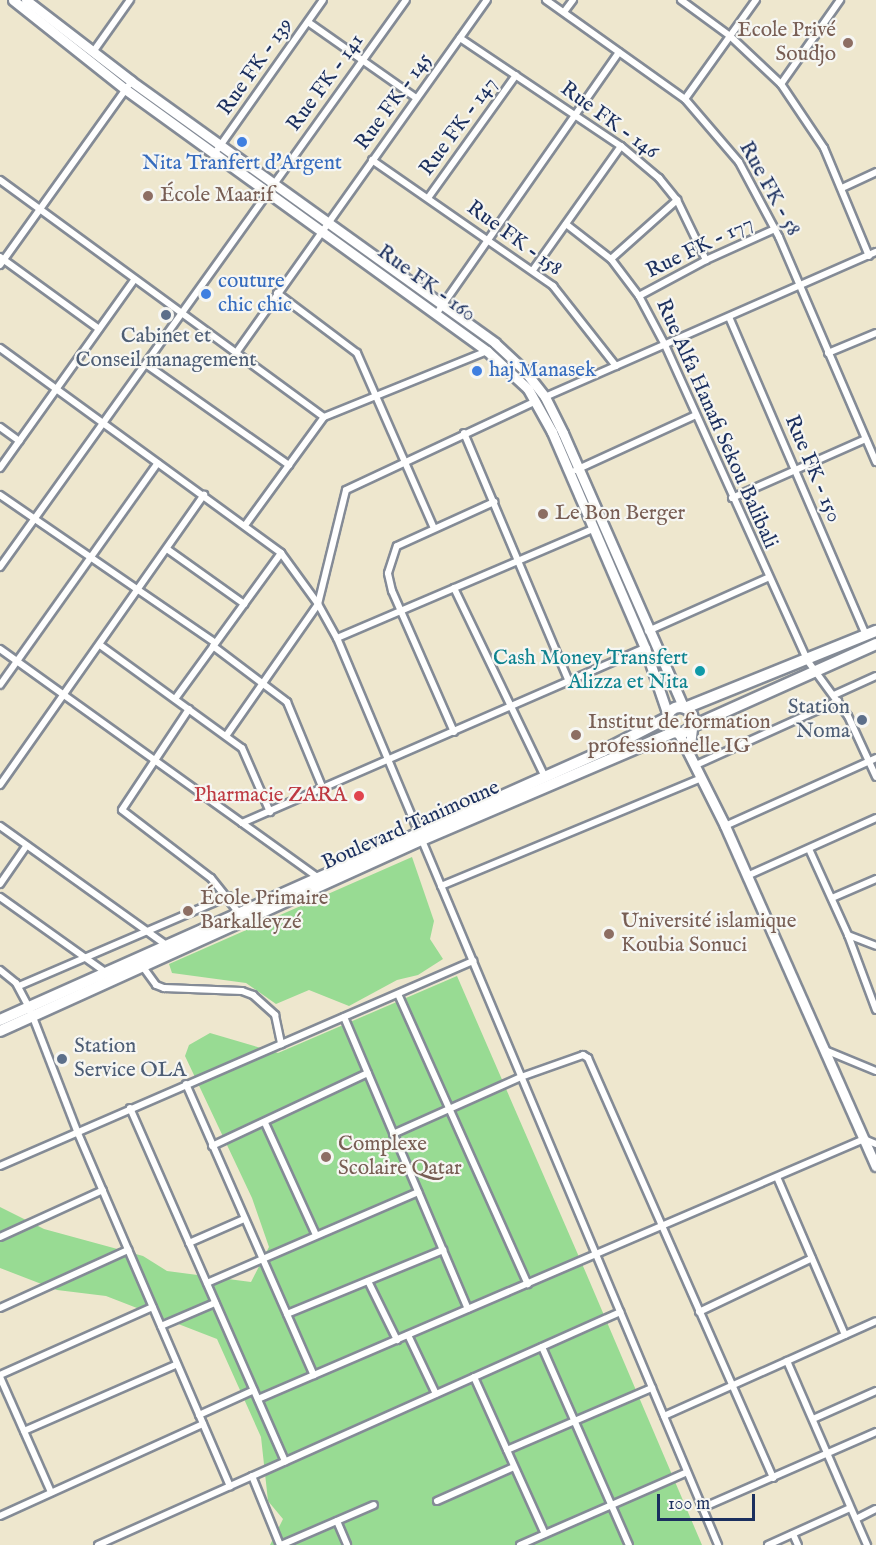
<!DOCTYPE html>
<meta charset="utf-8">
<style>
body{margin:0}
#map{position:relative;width:876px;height:1545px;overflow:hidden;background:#eee7ce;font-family:"IM FELL English",serif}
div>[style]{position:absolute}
.green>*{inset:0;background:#98db93}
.roads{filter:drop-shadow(2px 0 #848b96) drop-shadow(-2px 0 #848b96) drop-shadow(0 2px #848b96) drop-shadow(0 -2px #848b96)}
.street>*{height:6px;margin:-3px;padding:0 3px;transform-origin:3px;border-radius:3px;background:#fff}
.secondary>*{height:9px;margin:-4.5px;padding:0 4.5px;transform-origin:4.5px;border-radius:4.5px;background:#fff}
.primary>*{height:10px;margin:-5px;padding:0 5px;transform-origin:5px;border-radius:5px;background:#fff}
.primary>.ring{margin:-5px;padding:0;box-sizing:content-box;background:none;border:10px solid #fff;border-radius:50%}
.dots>*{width:16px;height:16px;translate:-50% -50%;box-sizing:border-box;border:3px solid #f6f6f2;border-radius:50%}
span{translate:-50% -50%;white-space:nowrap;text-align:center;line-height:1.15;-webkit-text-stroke:4.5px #f6f6f2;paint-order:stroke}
.education-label{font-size:21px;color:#785e54}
.right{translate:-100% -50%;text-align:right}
.left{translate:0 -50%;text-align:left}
.street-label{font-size:21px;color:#1b2f5e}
.shop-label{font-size:21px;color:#366cbe}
.service-label{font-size:21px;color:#4e5e75}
.culture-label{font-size:21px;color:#0d838f}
.health-label{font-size:21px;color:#be3a42}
.scale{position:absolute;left:657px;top:1494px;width:98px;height:27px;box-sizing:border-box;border:3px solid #1b2f5e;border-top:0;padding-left:8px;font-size:18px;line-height:21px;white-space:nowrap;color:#1b2f5e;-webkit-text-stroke:4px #f6f6f2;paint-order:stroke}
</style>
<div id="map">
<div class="green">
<div style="clip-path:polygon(412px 857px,434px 921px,430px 939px,443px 959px,418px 975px,397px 980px,349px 1006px,309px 990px,276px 1004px,246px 983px,172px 973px,169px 964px)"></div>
<div style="clip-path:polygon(457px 976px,586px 1273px,702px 1545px,270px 1545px,283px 1519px,268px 1501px,261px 1437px,217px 1339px,106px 1296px,57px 1290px,0 1268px,0 1207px,44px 1229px,143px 1256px,167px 1271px,251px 1282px,269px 1247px,252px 1198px,185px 1056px,189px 1045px,210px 1033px,278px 1053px)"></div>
</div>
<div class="roads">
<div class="street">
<div style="left:546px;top:0;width:171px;rotate:35.5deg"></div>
<div style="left:685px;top:99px;width:83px;rotate:49.4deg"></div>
<div style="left:739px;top:162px;width:85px;rotate:61.9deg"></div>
<div style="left:779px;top:237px;width:245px;rotate:66.7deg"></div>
<div style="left:681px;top:0;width:61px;rotate:36.3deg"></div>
<div style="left:730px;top:36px;width:70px;rotate:43.3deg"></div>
<div style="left:781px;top:84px;width:77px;rotate:56.1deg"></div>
<div style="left:824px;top:148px;width:117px;rotate:67.4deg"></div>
<div style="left:564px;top:12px;width:15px;rotate:-53deg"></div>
<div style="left:308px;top:22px;width:132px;rotate:35.1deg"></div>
<div style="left:460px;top:38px;width:194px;rotate:33.9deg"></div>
<div style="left:621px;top:146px;width:50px;rotate:40.1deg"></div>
<div style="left:659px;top:178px;width:28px;rotate:51deg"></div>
<div style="left:677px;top:200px;width:67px;rotate:64.2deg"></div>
<div style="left:93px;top:52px;width:64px;rotate:-54.6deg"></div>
<div style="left:781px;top:84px;width:103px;rotate:-54.9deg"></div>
<div style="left:685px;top:99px;width:122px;rotate:-54.4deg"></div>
<div style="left:215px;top:153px;width:187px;rotate:-54.8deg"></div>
<div style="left:372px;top:160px;width:221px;rotate:34.8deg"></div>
<div style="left:553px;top:286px;width:102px;rotate:51.8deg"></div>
<div style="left:0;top:180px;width:401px;rotate:36.2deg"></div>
<div style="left:842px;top:188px;width:38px;rotate:-25deg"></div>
<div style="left:428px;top:198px;width:151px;rotate:-54.4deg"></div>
<div style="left:566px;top:224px;width:57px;rotate:37.9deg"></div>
<div style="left:611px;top:259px;width:46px;rotate:52.9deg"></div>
<div style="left:639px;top:296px;width:55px;rotate:62deg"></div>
<div style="left:665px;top:345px;width:346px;rotate:65.7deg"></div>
<div style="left:807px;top:660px;width:69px;rotate:53.8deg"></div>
<div style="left:848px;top:716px;width:67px;rotate:65.3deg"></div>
<div style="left:0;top:257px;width:122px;rotate:36deg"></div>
<div style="left:611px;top:259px;width:89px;rotate:-41.8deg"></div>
<div style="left:0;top:265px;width:220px;rotate:-54.4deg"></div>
<div style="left:533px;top:270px;width:152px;rotate:-54.6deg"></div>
<div style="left:277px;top:293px;width:100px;rotate:36.9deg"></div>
<div style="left:357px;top:353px;width:191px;rotate:66.3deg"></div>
<div style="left:639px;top:296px;width:76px;rotate:-28.2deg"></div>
<div style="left:706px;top:260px;width:76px;rotate:-24.2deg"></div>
<div style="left:437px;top:313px;width:318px;rotate:-55.1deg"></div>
<div style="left:729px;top:317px;width:346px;rotate:66.7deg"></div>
<div style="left:0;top:348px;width:348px;rotate:36.1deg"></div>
<div style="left:281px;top:553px;width:63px;rotate:54deg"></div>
<div style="left:318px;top:604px;width:39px;rotate:61deg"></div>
<div style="left:337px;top:638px;width:984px;rotate:67.21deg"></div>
<div style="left:236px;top:353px;width:433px;rotate:-54.6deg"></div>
<div style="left:828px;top:353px;width:52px;rotate:-22.6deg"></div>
<div style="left:147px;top:365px;width:174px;rotate:35.2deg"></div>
<div style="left:545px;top:397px;width:361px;rotate:-23.7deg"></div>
<div style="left:0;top:427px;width:24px;rotate:36deg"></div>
<div style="left:464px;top:433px;width:269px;rotate:67.1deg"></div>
<div style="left:0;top:468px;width:232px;rotate:-54.5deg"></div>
<div style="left:576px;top:470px;width:132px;rotate:-24.6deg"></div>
<div style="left:0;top:495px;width:261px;rotate:34.5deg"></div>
<div style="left:732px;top:498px;width:146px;rotate:-23.8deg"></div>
<div style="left:246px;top:524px;width:132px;rotate:-53.9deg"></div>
<div style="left:324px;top:417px;width:176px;rotate:-22deg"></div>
<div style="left:167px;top:549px;width:95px;rotate:35.5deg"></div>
<div style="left:0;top:567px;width:697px;rotate:-54.4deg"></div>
<div style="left:454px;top:588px;width:208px;rotate:64.3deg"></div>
<div style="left:648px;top:631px;width:130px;rotate:-24deg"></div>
<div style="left:337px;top:638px;width:277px;rotate:-23.1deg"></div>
<div style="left:100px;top:645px;width:175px;rotate:36deg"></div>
<div style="left:242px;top:748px;width:70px;rotate:66.4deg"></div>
<div style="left:213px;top:646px;width:93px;rotate:37.1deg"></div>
<div style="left:287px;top:702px;width:94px;rotate:67.5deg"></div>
<div style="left:0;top:649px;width:390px;rotate:35.7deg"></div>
<div style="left:0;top:685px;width:272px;rotate:-54.6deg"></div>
<div style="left:834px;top:695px;width:46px;rotate:-24.3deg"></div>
<div style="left:175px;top:699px;width:180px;rotate:-54deg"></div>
<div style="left:189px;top:709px;width:121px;rotate:123.6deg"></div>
<div style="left:122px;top:810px;width:112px;rotate:37.4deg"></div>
<div style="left:211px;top:878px;width:45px;rotate:51.3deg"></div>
<div style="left:454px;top:732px;width:154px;rotate:-113.7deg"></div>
<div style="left:392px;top:591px;width:18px;rotate:-103deg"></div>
<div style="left:388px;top:573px;width:28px;rotate:-72deg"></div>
<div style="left:397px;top:546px;width:107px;rotate:-24.4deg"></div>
<div style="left:226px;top:736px;width:161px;rotate:-55.1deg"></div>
<div style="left:318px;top:604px;width:117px;rotate:-76.2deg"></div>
<div style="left:346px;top:490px;width:210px;rotate:-25.1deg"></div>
<div style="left:696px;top:765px;width:156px;rotate:-24.3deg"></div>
<div style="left:0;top:785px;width:355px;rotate:-54.9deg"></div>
<div style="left:242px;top:823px;width:439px;rotate:-23.5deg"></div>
<div style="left:0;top:826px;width:204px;rotate:35.6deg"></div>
<div style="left:725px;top:826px;width:166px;rotate:-24.2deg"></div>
<div style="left:809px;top:849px;width:94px;rotate:65.6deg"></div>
<div style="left:848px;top:935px;width:80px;rotate:69.5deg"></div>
<div style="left:747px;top:876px;width:141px;rotate:-24.2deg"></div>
<div style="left:0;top:884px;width:47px;rotate:-55.3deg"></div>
<div style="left:441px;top:886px;width:282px;rotate:-22.5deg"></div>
<div style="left:0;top:897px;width:129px;rotate:35.5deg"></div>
<div style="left:832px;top:898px;width:48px;rotate:-23.4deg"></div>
<div style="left:848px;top:935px;width:30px;rotate:21deg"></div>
<div style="left:143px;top:967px;width:22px;rotate:54deg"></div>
<div style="left:156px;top:985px;width:9px;rotate:21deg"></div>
<div style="left:164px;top:988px;width:78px;rotate:2.2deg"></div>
<div style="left:242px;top:991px;width:12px;rotate:20deg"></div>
<div style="left:253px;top:995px;width:30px;rotate:42deg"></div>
<div style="left:275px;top:1015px;width:30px;rotate:78deg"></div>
<div style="left:0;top:970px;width:21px;rotate:39deg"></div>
<div style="left:16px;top:983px;width:27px;rotate:62deg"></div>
<div style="left:29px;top:1007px;width:133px;rotate:68.8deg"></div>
<div style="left:77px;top:1131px;width:387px;rotate:66.7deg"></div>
<div style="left:19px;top:986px;width:228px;rotate:-23.2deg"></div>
<div style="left:398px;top:994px;width:318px;rotate:65.9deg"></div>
<div style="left:344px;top:1017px;width:317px;rotate:67deg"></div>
<div style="left:825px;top:1050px;width:55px;rotate:22.4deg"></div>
<div style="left:186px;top:1084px;width:318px;rotate:66.3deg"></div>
<div style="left:130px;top:1108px;width:386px;rotate:66.3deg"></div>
<div style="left:265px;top:1123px;width:123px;rotate:65.5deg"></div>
<div style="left:393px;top:1134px;width:140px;rotate:-24deg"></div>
<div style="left:521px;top:1077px;width:66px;rotate:-19.5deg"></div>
<div style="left:583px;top:1055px;width:6px;rotate:31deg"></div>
<div style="left:588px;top:1058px;width:459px;rotate:66.2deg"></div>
<div style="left:212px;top:1146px;width:172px;rotate:-25.1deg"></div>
<div style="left:0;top:1166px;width:516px;rotate:-23.43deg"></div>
<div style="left:777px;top:1177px;width:172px;rotate:66.7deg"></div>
<div style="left:0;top:1237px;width:113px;rotate:-24.5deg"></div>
<div style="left:189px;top:1243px;width:60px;rotate:-23.6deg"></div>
<div style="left:368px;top:1281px;width:66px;rotate:63.8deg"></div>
<div style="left:207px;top:1283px;width:230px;rotate:-23.3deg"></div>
<div style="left:0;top:1308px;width:141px;rotate:-24.4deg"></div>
<div style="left:699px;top:1312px;width:125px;rotate:-25.5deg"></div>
<div style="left:287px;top:1314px;width:169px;rotate:-22.3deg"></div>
<div style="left:161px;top:1326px;width:59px;rotate:-23.1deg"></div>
<div style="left:408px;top:1335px;width:65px;rotate:64.6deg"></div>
<div style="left:542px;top:1347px;width:216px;rotate:66.3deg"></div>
<div style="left:787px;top:1361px;width:201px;rotate:66.5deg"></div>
<div style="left:0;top:1375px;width:167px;rotate:-24deg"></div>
<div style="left:0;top:1377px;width:126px;rotate:66.1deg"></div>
<div style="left:474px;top:1377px;width:172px;rotate:65.7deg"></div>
<div style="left:258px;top:1399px;width:659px;rotate:-23.22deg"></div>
<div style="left:864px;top:1139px;width:13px;rotate:23deg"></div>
<div style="left:199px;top:1415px;width:60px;rotate:-24.4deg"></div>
<div style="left:664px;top:1416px;width:232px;rotate:-24.1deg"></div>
<div style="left:813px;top:1419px;width:69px;rotate:-24deg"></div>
<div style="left:24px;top:1431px;width:167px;rotate:-23.6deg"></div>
<div style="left:507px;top:1450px;width:158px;rotate:-23.2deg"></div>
<div style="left:252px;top:1476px;width:74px;rotate:67.9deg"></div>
<div style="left:437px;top:1501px;width:84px;rotate:-23.8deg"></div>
<div style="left:702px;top:1508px;width:190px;rotate:-23.6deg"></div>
<div style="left:0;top:1516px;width:223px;rotate:-24.4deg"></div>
<div style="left:856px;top:1519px;width:22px;rotate:-27deg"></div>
<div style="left:337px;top:1521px;width:26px;rotate:67deg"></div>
<div style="left:793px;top:1534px;width:12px;rotate:66deg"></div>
<div style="left:98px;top:1545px;width:572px;rotate:-24.05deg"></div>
<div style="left:281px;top:1545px;width:101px;rotate:-23.3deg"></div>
<div style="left:520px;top:1545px;width:182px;rotate:-23.6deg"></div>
<div style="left:768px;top:1545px;width:90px;rotate:-24.3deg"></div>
</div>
<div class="secondary">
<div style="left:13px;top:0;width:143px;rotate:38.5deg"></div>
<div style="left:125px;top:89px;width:447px;rotate:35.9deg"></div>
<div style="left:487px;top:351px;width:56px;rotate:42.8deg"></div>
<div style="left:528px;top:389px;width:49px;rotate:60.8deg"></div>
<div style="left:552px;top:432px;width:235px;rotate:66.7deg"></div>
<div style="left:645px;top:648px;width:71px;rotate:71.1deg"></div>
<div style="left:26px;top:0;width:133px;rotate:37.6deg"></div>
<div style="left:131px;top:81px;width:448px;rotate:35.7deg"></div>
<div style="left:495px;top:343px;width:40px;rotate:43deg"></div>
<div style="left:524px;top:370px;width:34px;rotate:52deg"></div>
<div style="left:545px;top:397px;width:40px;rotate:63.4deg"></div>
<div style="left:563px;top:433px;width:299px;rotate:66.3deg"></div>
<div style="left:679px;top:734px;width:103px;rotate:63.4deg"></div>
<div style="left:725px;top:826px;width:372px;rotate:66.1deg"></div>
<div style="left:689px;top:753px;width:26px;rotate:-83deg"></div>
</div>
<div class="primary">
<div class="ring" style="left:667px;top:707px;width:16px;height:16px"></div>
<div style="left:685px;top:708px;width:206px;rotate:-22deg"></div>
<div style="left:693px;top:726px;width:201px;rotate:-24.1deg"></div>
<div style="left:0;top:1020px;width:660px;rotate:-24.04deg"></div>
<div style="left:603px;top:751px;width:72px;rotate:-27.3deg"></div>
<div style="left:0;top:1031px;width:463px;rotate:-24.4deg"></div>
<div style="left:422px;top:840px;width:274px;rotate:-23.2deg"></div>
</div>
</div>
<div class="dots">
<div style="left:848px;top:43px;background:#8d6e63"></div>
<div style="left:242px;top:142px;background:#3f7fe0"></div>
<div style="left:148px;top:196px;background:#8d6e63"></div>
<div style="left:206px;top:294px;background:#3f7fe0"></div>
<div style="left:166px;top:315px;background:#5c6f8a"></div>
<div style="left:477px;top:371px;background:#3f7fe0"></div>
<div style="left:543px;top:514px;background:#8d6e63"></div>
<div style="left:700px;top:671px;background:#0f9aa8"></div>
<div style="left:862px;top:720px;background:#5c6f8a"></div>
<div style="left:576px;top:735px;background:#8d6e63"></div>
<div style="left:359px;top:796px;background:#e0444e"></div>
<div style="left:188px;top:911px;background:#8d6e63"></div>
<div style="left:609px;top:934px;background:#8d6e63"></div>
<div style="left:62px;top:1059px;background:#5c6f8a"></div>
<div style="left:326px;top:1157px;background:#8d6e63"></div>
</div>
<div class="education-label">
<span class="right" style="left:836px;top:43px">Ecole Privé<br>Soudjo</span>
<span class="left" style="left:160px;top:196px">École Maarif</span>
<span class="left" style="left:555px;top:514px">Le Bon Berger</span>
<span class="left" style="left:588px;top:735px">Institut de formation<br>professionnelle IG</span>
<span class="left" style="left:200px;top:911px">École Primaire<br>Barkalleyzé</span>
<span class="left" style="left:621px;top:934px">Université islamique<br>Koubia Sonuci</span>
<span class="left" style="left:338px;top:1157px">Complexe<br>Scolaire Qatar</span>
</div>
<div class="street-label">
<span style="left:256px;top:67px;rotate:-55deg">Rue FK - 139</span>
<span style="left:326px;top:83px;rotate:-54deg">Rue FK - 141</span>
<span style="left:394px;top:102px;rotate:-54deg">Rue FK - 145</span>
<span style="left:609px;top:121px;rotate:36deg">Rue FK - 146</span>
<span style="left:459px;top:127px;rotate:-54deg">Rue FK - 147</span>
<span style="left:769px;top:189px;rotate:61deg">Rue FK - 58</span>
<span style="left:514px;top:239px;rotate:36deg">Rue FK - 158</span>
<span style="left:700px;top:248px;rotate:-26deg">Rue FK - 177</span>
<span style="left:426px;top:284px;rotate:36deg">Rue FK - 160</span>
<span style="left:716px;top:424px;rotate:66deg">Rue Alfa Hanafi Sekou Balibali</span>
<span style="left:812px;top:469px;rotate:67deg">Rue FK - 150</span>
<span style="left:411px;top:826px;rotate:-24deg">Boulevard Tanimoune</span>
</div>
<div class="shop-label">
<span style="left:242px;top:164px">Nita Tranfert d'Argent</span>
<span class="left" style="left:218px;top:294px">couture<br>chic chic</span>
<span class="left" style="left:489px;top:371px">haj Manasek</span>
</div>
<div class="service-label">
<span style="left:166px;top:349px">Cabinet et<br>Conseil management</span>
<span class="right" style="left:850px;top:720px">Station<br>Noma</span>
<span class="left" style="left:74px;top:1059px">Station<br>Service OLA</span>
</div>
<div class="culture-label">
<span class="right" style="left:688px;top:671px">Cash Money Transfert<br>Alizza et Nita</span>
</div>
<div class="health-label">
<span class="right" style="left:347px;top:796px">Pharmacie ZARA</span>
</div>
<div class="scale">100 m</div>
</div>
